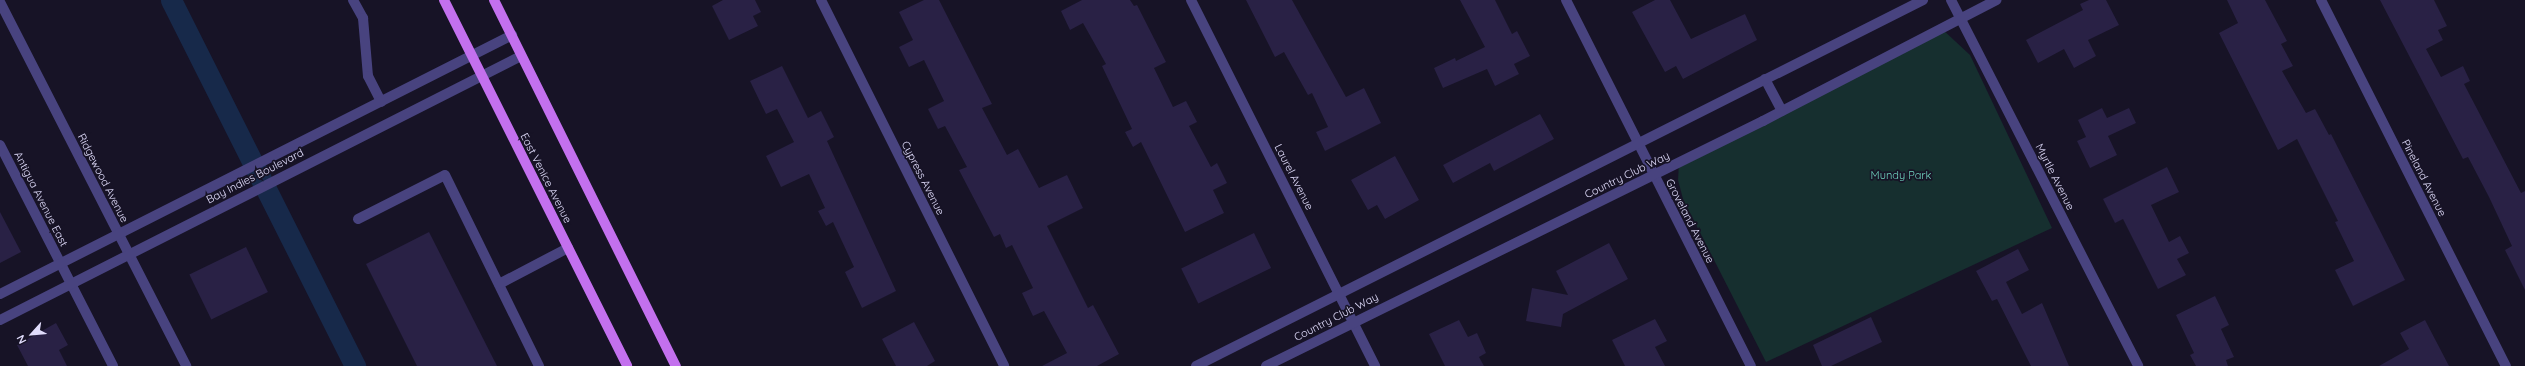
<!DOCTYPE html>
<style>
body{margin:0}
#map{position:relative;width:2525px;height:366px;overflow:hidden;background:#171326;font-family:Quicksand,sans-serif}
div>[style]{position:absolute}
.green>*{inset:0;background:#162f2f}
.canal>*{height:21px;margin:-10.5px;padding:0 10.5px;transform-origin:10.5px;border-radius:10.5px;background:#17294a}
.building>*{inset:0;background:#292145;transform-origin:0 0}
.minor>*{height:10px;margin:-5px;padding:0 5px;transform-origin:5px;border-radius:5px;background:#48437f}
.major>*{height:10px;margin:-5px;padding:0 5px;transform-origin:5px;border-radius:5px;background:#c370ee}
span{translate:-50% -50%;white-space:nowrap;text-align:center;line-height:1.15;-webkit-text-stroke:3.5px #171326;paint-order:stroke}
.street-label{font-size:11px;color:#e0dcfb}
.park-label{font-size:11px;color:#6fd3be}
.north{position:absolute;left:12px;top:314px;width:40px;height:40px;-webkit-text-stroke:3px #171326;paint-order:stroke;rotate:243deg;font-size:11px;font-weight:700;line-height:16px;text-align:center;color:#e0dcfb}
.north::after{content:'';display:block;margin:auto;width:14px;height:18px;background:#e0dcfb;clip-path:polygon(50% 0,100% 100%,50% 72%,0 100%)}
</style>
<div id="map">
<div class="green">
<div style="clip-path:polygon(1941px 28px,1970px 55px,2052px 228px,1766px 362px,1683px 199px,1678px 180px,1679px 163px)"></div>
</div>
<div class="canal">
<div style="left:171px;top:0;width:410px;rotate:63.3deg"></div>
</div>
<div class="building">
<div style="clip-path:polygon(723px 0,755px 0,761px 12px,753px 16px,758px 26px,729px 40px,712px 6px)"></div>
<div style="clip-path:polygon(924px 0,939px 0,992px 104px,982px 108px,1007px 155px,1018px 149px,1039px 188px,1067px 175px,1083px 208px,1047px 226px,1088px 308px,1093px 305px,1119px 354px,1097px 366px,1042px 366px,1067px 353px,1044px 311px,1033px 316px,1022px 293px,1033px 288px,1012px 245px,1006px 248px,1000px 234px,994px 237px,959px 170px,967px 167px,945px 126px,938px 129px,928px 109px,944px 101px,924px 60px,909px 67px,899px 47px,913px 40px,899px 12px)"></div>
<div style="clip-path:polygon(1082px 0,1130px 0,1134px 6px,1137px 5px,1166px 62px,1154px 68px,1173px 107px,1186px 101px,1197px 122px,1189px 126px,1211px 167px,1217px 163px,1227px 183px,1213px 190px,1224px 213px,1185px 232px,1141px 142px,1133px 147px,1125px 132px,1132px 129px,1102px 66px,1106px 64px,1083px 23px,1070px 30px,1061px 11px)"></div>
<div style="clip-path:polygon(1246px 0,1292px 0,1346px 97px,1364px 88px,1381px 123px,1325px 151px,1316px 132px,1328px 127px,1312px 93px,1308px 95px,1284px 52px,1275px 57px)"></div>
<div style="clip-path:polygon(1460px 0,1495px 0,1512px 34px,1517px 31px,1530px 56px,1514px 64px,1519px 74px,1495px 86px,1487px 69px,1443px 88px,1434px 68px,1455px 58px,1456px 61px,1485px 47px)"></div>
<div style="clip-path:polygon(1655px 0,1670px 0,1691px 39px,1745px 14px,1757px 40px,1683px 79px,1676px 66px,1665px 72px,1632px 12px)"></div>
<div style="clip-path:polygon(2089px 0,2106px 0,2119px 25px,2088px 40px,2096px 56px,2074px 68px,2064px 49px,2038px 63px,2026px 40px,2083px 10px,2080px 4px)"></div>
<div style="clip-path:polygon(2227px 0,2265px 0,2287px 41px,2281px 44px,2293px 66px,2282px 71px,2306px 113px,2315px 109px,2329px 135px,2331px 134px,2405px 280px,2353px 306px,2335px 270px,2354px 261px,2335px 222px,2338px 221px,2297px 139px,2278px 150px,2219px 33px,2238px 23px)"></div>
<div style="clip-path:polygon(2380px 0,2434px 0,2447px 26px,2438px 30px,2443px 40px,2426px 49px,2441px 77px,2463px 66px,2470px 81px,2464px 84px,2521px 193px,2525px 191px,2525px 290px,2505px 250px,2512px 246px,2489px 197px,2468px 157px,2463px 159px)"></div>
<div style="clip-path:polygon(782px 66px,808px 118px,821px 111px,834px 137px,827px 141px,896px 291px,862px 308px,845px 272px,854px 267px,833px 222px,826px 226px,818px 211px,825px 208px,809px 174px,781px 187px,766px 156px,794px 142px,777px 109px,766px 114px,750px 81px)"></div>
<div style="clip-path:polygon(2102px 108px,2107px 118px,2129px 108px,2136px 123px,2108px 136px,2117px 155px,2090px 168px,2077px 141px,2086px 137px,2078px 120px)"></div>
<div style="clip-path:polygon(1540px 114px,1554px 139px,1494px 171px,1490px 163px,1453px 183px,1443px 165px)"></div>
<div style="clip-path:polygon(1395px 156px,1419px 200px,1385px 219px,1377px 205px,1368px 210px,1351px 180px)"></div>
<div style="clip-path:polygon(2167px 167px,2179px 192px,2151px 205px,2169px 242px,2180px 236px,2189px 253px,2177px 259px,2186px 275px,2158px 289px,2123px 219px,2115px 223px,2103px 199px)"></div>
<div style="clip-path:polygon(0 212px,21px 252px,0 263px)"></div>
<div style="clip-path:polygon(429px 232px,497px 366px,417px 366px,366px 264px)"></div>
<div style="left:1254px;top:233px;width:39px;height:81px;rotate:64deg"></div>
<div style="clip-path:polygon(1609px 243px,1628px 279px,1563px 314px,1561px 327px,1526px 321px,1532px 288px,1568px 295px,1556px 271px)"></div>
<div style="left:246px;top:247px;width:50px;height:63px;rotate:64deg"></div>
<div style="clip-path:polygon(2018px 249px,2029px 270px,2006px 282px,2022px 314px,2042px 303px,2069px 366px,2031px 366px,1997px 299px,1992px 301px,1976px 271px)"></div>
<div style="clip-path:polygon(2215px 296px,2229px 325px,2221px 329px,2234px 357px,2226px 360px,2228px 366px,2196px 366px,2190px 355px,2194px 353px,2176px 315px)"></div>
<div style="clip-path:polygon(1871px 317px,1882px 342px,1831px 366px,1822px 366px,1813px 345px)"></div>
<div style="clip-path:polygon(1655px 319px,1667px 341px,1655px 347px,1665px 366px,1625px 366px,1612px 340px)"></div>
<div style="clip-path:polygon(1459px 320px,1468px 337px,1477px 333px,1486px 353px,1479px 357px,1484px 366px,1445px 366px,1429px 334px)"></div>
<div style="clip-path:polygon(2425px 320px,2449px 366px,2379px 366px,2409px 349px,2400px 333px)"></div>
<div style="clip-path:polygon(914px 322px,935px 361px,927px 366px,896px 366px,882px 339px)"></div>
<div style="clip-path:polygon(56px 323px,68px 345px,59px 350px,67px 366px,28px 366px,17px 345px)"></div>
</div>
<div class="minor">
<div style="left:353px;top:0;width:21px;rotate:61deg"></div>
<div style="left:363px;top:18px;width:58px;rotate:85.1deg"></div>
<div style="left:368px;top:76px;width:29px;rotate:63deg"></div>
<div style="left:821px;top:0;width:409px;rotate:63.4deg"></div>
<div style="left:1191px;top:0;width:410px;rotate:63.3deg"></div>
<div style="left:1566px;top:0;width:410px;rotate:63.2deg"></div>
<div style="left:1951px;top:0;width:411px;rotate:62.9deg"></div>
<div style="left:2321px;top:0;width:410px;rotate:63.2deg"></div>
<div style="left:0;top:2px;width:409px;rotate:62.9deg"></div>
<div style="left:1765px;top:79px;width:36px;rotate:62deg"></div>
<div style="left:0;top:145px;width:248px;rotate:62.9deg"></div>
<div style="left:358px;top:219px;width:97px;rotate:-26.8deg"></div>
<div style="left:445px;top:175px;width:213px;rotate:63.8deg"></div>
<div style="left:499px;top:284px;width:78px;rotate:-27.6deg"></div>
<div style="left:0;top:294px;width:574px;rotate:-26.83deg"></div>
<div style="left:0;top:320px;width:584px;rotate:-26.87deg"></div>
<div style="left:1196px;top:366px;width:814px;rotate:-26.72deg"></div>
<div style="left:1266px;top:366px;width:554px;rotate:-26.24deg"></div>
<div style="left:1763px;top:121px;width:263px;rotate:-27.4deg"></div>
</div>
<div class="major">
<div style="left:444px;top:0;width:409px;rotate:63.4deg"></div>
<div style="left:494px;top:0;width:409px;rotate:63.6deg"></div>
</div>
<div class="street-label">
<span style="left:1627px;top:175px;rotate:-26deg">Country Club Way</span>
<span style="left:255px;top:176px;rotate:-27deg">Bay Indies Boulevard</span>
<span style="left:1294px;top:177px;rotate:63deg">Laurel Avenue</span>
<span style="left:2055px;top:177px;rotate:63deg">Myrtle Avenue</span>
<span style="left:103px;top:178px;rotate:63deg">Ridgewood Avenue</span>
<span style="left:546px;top:178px;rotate:63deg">East Venice Avenue</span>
<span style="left:923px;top:178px;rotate:63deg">Cypress Avenue</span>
<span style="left:2424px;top:178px;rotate:63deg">Pineland Avenue</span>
<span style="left:41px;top:199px;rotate:63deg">Antigua Avenue East</span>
<span style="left:1690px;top:221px;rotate:63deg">Groveland Avenue</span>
<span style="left:1336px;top:317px;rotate:-27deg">Country Club Way</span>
</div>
<div class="park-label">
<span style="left:1901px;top:175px">Mundy Park</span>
</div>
<div class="north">N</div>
</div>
